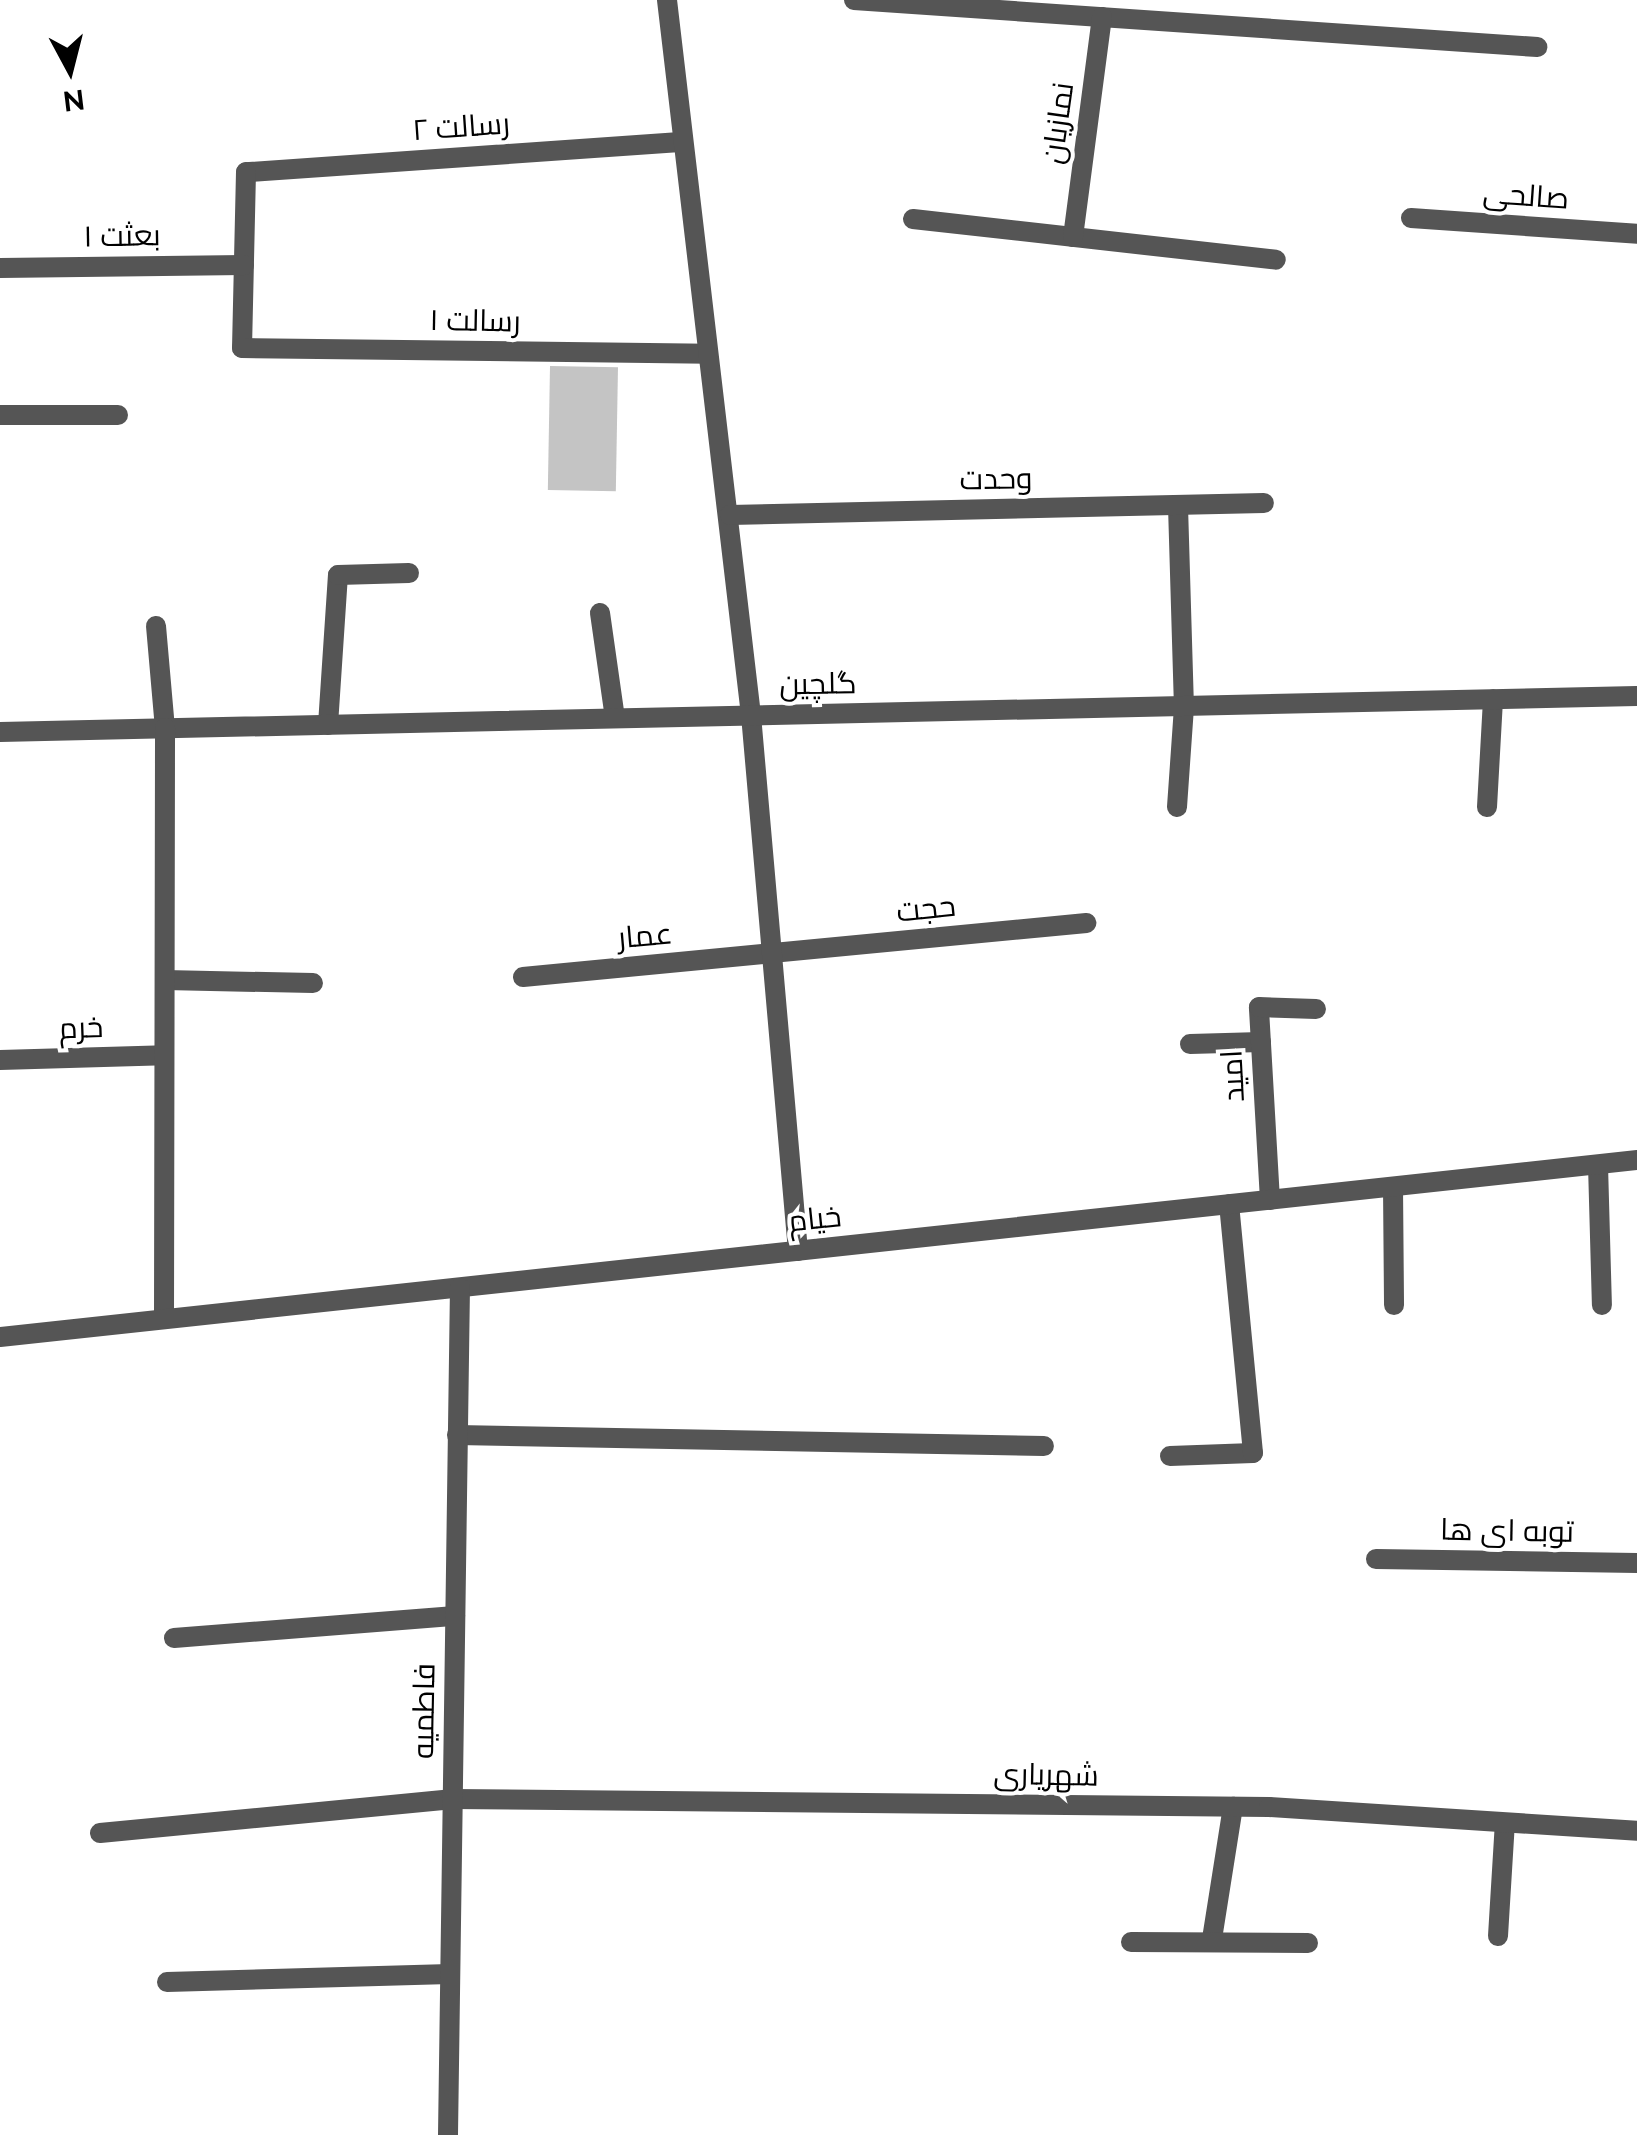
<!DOCTYPE html>
<meta charset="utf-8">
<style>
body{margin:0}
#map{position:relative;width:1637px;height:2135px;overflow:hidden;background:#fff;font-family:Raleway,Cairo,sans-serif}
div>[style]{position:absolute}
.building>*{inset:0;background:#c4c4c4;transform-origin:0 0}
.lane>*{height:20px;margin:-10px;padding:0 10px;transform-origin:10px;border-radius:10px;background:#555}
.street>*{height:20px;margin:-10px;padding:0 10px;transform-origin:10px;border-radius:10px;background:#555}
span{translate:-50% -50%;white-space:nowrap;text-align:center;line-height:1.15;-webkit-text-stroke:8px #fff;paint-order:stroke}
.street-label{font-size:30px;color:#000}
.north{position:absolute;left:20px;top:20px;width:100px;height:100px;-webkit-text-stroke:8px #fff;paint-order:stroke;rotate:173deg;font-size:28px;font-weight:700;line-height:40px;text-align:center;color:#000}
.north::after{content:'';display:block;margin:auto;width:35px;height:45px;background:#000;clip-path:polygon(50% 0,100% 100%,50% 72%,0 100%)}
</style>
<div id="map">
<div class="building">
<div style="left:550px;top:366px;width:68px;height:124px;rotate:1deg"></div>
</div>
<div class="lane">
<div style="left:680px;top:142px;width:435px;rotate:176deg"></div>
<div style="left:246px;top:172px;width:176px;rotate:91.3deg"></div>
<div style="left:242px;top:348px;width:466px;rotate:0.7deg"></div>
<div style="left:1411px;top:218px;width:227px;rotate:4deg"></div>
<div style="left:0;top:268px;width:244px;rotate:-0.7deg"></div>
<div style="left:0;top:415px;width:118px"></div>
<div style="left:600px;top:613px;width:106px;rotate:81.9deg"></div>
<div style="left:156px;top:626px;width:102px;rotate:85deg"></div>
<div style="left:328px;top:725px;width:150px;rotate:-86.2deg"></div>
<div style="left:338px;top:575px;width:71px;rotate:-1.6deg"></div>
<div style="left:1177px;top:807px;width:101px;rotate:-86deg"></div>
<div style="left:1487px;top:807px;width:108px;rotate:-86.8deg"></div>
<div style="left:523px;top:977px;width:566px;rotate:-5.48deg"></div>
<div style="left:165px;top:980px;width:148px;rotate:1.2deg"></div>
<div style="left:1190px;top:1044px;width:71px;rotate:-1.6deg"></div>
<div style="left:1598px;top:1165px;width:140px;rotate:88.4deg"></div>
<div style="left:1393px;top:1187px;width:118px;rotate:89.5deg"></div>
<div style="left:1270px;top:1200px;width:193px;rotate:-93.3deg"></div>
<div style="left:1259px;top:1007px;width:57px;rotate:2deg"></div>
<div style="left:457px;top:1435px;width:587px;rotate:1.07deg"></div>
<div style="left:1170px;top:1456px;width:83px;rotate:-2.1deg"></div>
<div style="left:1253px;top:1453px;width:250px;rotate:-95.5deg"></div>
<div style="left:1376px;top:1559px;width:261px;rotate:0.9deg"></div>
<div style="left:174px;top:1638px;width:282px;rotate:-4.5deg"></div>
<div style="left:100px;top:1833px;width:355px;rotate:-5.5deg"></div>
<div style="left:1498px;top:1936px;width:113px;rotate:-86.5deg"></div>
<div style="left:1212px;top:1939px;width:134px;rotate:-81deg"></div>
<div style="left:1131px;top:1942px;width:177px;rotate:0.3deg"></div>
<div style="left:167px;top:1982px;width:283px;rotate:-1.6deg"></div>
</div>
<div class="street">
<div style="left:667px;top:0;width:720px;rotate:83.3deg"></div>
<div style="left:751px;top:715px;width:538px;rotate:84.99deg"></div>
<div style="left:854px;top:0;width:685px;rotate:3.94deg"></div>
<div style="left:913px;top:219px;width:365px;rotate:6.4deg"></div>
<div style="left:1073px;top:237px;width:222px;rotate:-82.5deg"></div>
<div style="left:1178px;top:506px;width:200px;rotate:88.3deg"></div>
<div style="left:730px;top:515px;width:534px;rotate:-1.29deg"></div>
<div style="left:0;top:732px;width:1637px;rotate:-1.26deg"></div>
<div style="left:0;top:1060px;width:164px;rotate:-1.7deg"></div>
<div style="left:164px;top:1319px;width:591px;rotate:-89.9deg"></div>
<div style="left:0;top:1337px;width:1647px;rotate:-6.17deg"></div>
<div style="left:453px;top:1799px;width:816px;rotate:0.56deg"></div>
<div style="left:1269px;top:1807px;width:369px;rotate:3.7deg"></div>
<div style="left:448px;top:2135px;width:847px;rotate:-89.19deg"></div>
</div>
<div class="street-label">
<span style="left:1058px;top:123px;rotate:-82deg">نمازیان</span>
<span style="left:461px;top:127px;rotate:-4deg">رسالت ۲</span>
<span style="left:1526px;top:196px;rotate:4deg">صالحی</span>
<span style="left:122px;top:236px;rotate:-1deg">بعثت ۱</span>
<span style="left:475px;top:321px;rotate:1deg">رسالت ۱</span>
<span style="left:996px;top:479px;rotate:-1deg">وحدت</span>
<span style="left:818px;top:684px;rotate:-1deg">گلچین</span>
<span style="left:926px;top:909px;rotate:-6deg">حجت</span>
<span style="left:645px;top:936px;rotate:-5deg">عمار</span>
<span style="left:81px;top:1028px;rotate:-2deg">خرم</span>
<span style="left:1233px;top:1076px;rotate:-93deg">امید</span>
<span style="left:815px;top:1219px;rotate:-6deg">خیام</span>
<span style="left:1507px;top:1531px;rotate:1deg">توبه ای ها</span>
<span style="left:424px;top:1711px;rotate:-89deg">فاطمیه</span>
<span style="left:1046px;top:1775px;rotate:1deg">شهریاری</span>
</div>
<div class="north">N</div>
</div>
